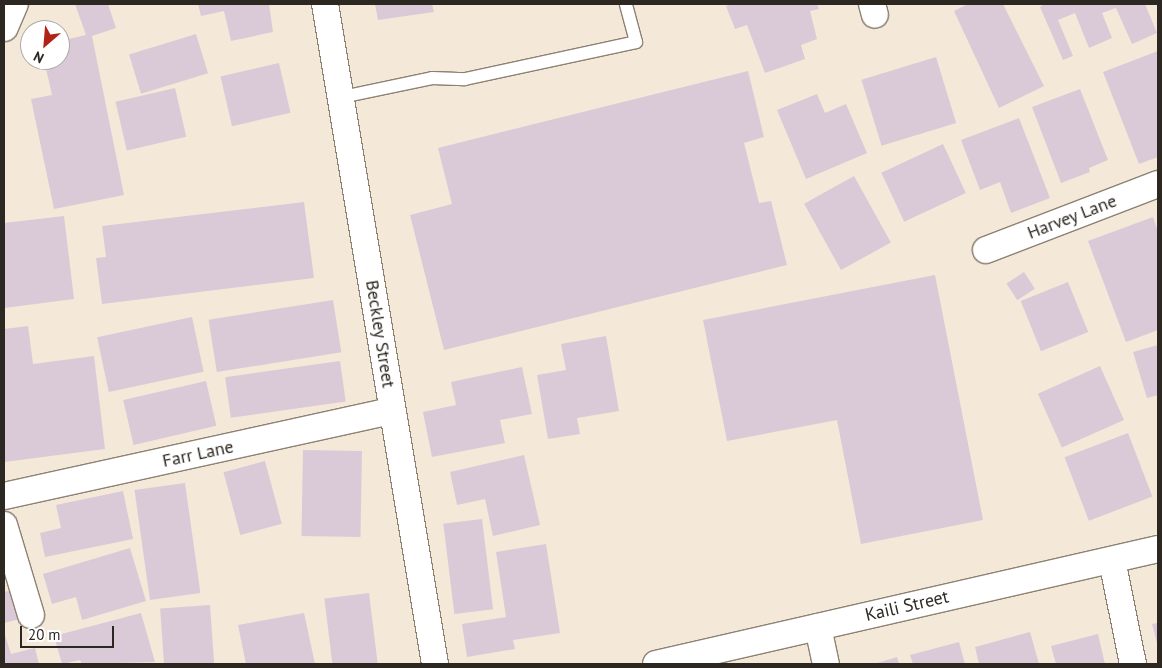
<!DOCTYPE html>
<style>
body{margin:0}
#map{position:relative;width:1162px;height:668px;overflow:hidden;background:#f4e8d8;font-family:"PT Sans",sans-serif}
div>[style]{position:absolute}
.building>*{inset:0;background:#dacad8;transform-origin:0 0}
.roads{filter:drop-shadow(1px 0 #8c8173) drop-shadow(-1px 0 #8c8173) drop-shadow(0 1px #8c8173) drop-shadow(0 -1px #8c8173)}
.lane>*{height:12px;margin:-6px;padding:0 6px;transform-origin:6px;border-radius:6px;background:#fff}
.street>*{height:26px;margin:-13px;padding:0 13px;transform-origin:13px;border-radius:13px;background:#fff}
.primary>*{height:28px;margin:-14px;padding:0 14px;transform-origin:14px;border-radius:14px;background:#fff}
span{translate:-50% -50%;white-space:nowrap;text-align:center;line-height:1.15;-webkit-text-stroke:4px #fff;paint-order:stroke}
.street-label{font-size:18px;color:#2c2721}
.frame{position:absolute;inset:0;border:5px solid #2c2721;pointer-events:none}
.north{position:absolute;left:20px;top:20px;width:50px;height:50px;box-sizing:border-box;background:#fff;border:1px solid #aba9a6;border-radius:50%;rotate:207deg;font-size:14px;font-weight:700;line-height:20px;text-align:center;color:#2c2721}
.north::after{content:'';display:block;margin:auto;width:18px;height:22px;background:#b12316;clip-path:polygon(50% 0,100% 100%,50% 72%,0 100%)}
.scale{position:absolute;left:20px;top:626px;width:94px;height:22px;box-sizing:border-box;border:2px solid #2c2721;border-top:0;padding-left:6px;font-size:15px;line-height:18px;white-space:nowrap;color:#2c2721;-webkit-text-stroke:4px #fff;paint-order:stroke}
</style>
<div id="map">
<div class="building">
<div style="clip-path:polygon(75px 4px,108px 4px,116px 28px,92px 36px,124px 195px,54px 209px,31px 99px,52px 95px,44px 60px,60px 60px,60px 41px,86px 35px)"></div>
<div style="clip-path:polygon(198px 4px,269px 4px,273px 32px,231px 41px,224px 11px,201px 16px)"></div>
<div style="clip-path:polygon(375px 4px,432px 4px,434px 12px,378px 20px)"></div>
<div style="clip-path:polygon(732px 4px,817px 4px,819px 9px,810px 11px,817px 39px,801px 45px,805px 59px,765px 73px,747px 25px,735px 29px,726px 6px)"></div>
<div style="clip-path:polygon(968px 4px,1003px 4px,1044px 86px,999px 108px,954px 11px)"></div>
<div style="clip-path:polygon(1044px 4px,1145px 4px,1157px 33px,1132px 44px,1116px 8px,1102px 13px,1112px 38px,1089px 48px,1075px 13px,1058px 20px,1073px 56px,1063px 60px,1040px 7px)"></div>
<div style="left:196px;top:34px;width:41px;height:70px;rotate:73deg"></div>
<div style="clip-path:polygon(1158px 51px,1158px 157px,1139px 164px,1103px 72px)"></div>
<div style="left:936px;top:57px;width:69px;height:78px;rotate:73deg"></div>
<div style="left:279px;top:63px;width:51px;height:60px;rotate:77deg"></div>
<div style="clip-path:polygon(748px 71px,764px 137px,744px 143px,759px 203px,771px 201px,787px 265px,444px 350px,410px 215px,452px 204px,438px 148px)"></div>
<div style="left:175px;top:88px;width:50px;height:61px;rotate:77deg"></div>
<div style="clip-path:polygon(1080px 89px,1108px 160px,1089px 168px,1090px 172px,1061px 183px,1032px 107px)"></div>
<div style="clip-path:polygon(817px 94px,825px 113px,846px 104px,867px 153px,806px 179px,777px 110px)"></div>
<div style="clip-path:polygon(1019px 118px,1050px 198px,1011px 213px,1000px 182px,980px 190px,961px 140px)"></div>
<div style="left:943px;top:144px;width:54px;height:68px;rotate:65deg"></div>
<div style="left:854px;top:176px;width:76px;height:57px;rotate:61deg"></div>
<div style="clip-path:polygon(304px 202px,314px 278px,102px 304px,96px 258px,106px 257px,102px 226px)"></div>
<div style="clip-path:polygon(64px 216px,74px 299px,4px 308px,4px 223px)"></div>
<div style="clip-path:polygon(1153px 217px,1158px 232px,1158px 330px,1126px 342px,1088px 241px)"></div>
<div style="left:1024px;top:272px;width:20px;height:21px;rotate:57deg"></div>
<div style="clip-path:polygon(935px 275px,983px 520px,861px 544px,837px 420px,727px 441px,703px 320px)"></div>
<div style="left:1068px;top:282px;width:54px;height:51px;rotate:68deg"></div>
<div style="left:333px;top:300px;width:53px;height:126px;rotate:81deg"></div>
<div style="left:192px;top:317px;width:56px;height:97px;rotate:78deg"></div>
<div style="clip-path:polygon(28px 326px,33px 364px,94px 356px,105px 449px,4px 462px,4px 329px)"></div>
<div style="clip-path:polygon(606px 336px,619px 411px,577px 418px,580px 434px,548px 439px,537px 375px,566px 370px,561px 344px)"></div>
<div style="clip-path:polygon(1158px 345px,1158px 395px,1147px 398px,1133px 352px)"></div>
<div style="left:340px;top:361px;width:41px;height:116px;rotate:82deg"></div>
<div style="left:1100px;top:366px;width:59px;height:68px;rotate:66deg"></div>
<div style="clip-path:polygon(522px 367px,532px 414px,500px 420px,505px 443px,432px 457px,423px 412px,456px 405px,451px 382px)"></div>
<div style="left:206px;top:381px;width:46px;height:85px;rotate:77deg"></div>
<div style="left:1128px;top:433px;width:68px;height:68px;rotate:69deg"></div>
<div style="left:303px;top:450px;width:59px;height:86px;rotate:1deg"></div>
<div style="clip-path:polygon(524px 455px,540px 525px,493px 536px,485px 499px,457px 505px,450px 472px)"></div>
<div style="left:265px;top:461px;width:65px;height:43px;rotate:75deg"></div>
<div style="left:185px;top:483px;width:111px;height:51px;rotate:82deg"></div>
<div style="clip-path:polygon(123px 491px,133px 539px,45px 557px,40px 533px,61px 528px,56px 505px)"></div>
<div style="left:482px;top:519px;width:91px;height:39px;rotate:83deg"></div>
<div style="clip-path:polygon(546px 544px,560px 633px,513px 640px,515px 649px,467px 657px,462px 624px,506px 617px,496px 552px)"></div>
<div style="clip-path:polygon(130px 548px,146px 601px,82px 620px,76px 597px,52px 604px,43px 574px)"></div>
<div style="clip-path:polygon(12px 590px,20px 619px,4px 623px,4px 592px)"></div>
<div style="left:369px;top:593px;width:72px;height:45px;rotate:83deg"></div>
<div style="left:210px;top:605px;width:59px;height:50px;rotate:86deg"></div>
<div style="clip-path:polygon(141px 613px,155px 662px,82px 664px,80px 660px,62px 664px,54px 636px)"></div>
<div style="clip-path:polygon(304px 613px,315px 664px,246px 664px,238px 625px)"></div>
<div style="clip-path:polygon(1158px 623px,1158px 647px,1152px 624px)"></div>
<div style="clip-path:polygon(4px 632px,11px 654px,35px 648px,39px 664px,4px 664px)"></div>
<div style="clip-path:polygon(1030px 632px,1039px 664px,979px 664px,975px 647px)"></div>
<div style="clip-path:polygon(1098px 634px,1105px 664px,1056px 664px,1051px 646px)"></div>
<div style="clip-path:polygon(959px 642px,965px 664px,913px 664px,910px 655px)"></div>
<div style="clip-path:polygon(897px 657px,899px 664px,874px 664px)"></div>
</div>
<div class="roads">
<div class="lane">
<div style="left:342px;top:97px;width:92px;rotate:-11.9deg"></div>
<div style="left:432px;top:78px;width:33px;rotate:2deg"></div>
<div style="left:465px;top:79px;width:175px;rotate:-12.2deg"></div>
<div style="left:636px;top:42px;width:39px;rotate:-105deg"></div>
</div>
<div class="street">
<div style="left:325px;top:4px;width:669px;rotate:80.54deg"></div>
<div style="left:872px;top:4px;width:11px;rotate:75deg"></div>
<div style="left:986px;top:250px;width:184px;rotate:-21deg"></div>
<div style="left:4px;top:496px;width:397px;rotate:-12.4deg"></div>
<div style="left:4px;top:525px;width:94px;rotate:73.3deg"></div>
<div style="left:1112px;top:560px;width:106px;rotate:78.6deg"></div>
<div style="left:818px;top:627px;width:38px;rotate:78deg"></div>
<div style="left:656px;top:664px;width:515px;rotate:-12.9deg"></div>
</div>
<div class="primary">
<div style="left:4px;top:27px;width:25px;rotate:-67deg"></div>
</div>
</div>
<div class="street-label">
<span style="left:1072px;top:217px;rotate:-21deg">Harvey Lane</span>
<span style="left:380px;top:334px;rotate:81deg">Beckley Street</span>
<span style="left:198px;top:454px;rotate:-12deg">Farr Lane</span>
<span style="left:907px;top:606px;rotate:-13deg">Kaili Street</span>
</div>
<div class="frame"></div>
<div class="north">N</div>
<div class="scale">20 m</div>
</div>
